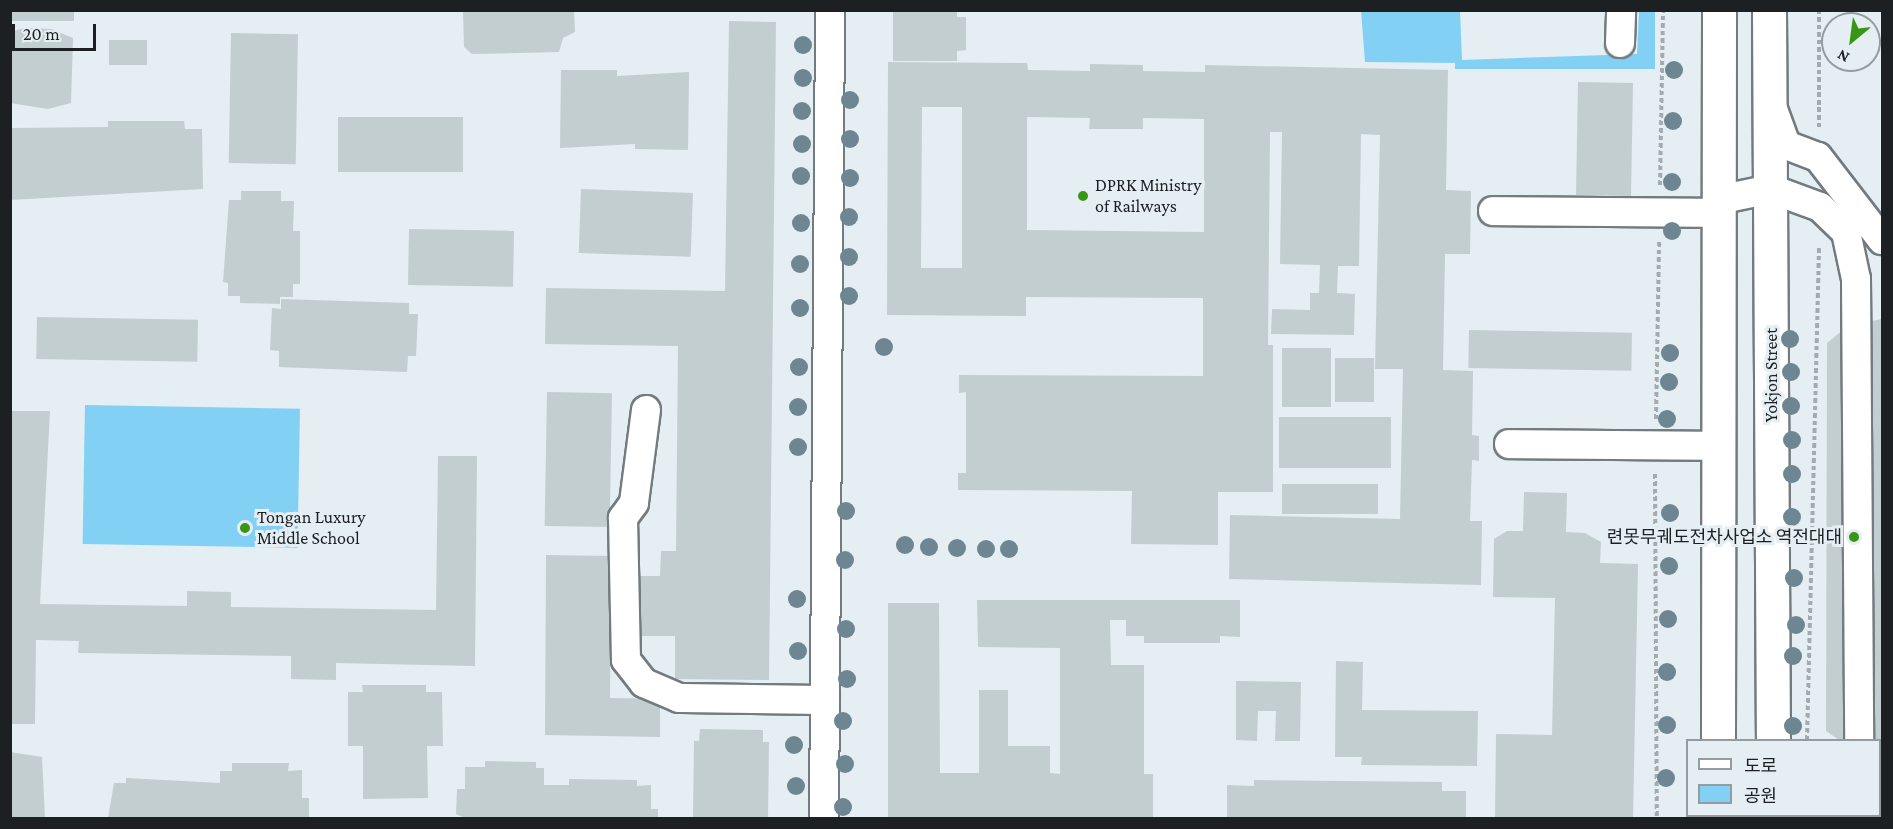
<!DOCTYPE html>
<meta charset="utf-8">
<style>
body{margin:0}
#map{position:relative;width:1893px;height:829px;overflow:hidden;background:#e5eef3;font-family:"Crimson Pro","Noto Sans KR",serif}
div>[style]{position:absolute}
.green>*{inset:0;background:#83d0f5;transform-origin:0 0}
.building>*{inset:0;background:#c3ced0;transform-origin:0 0}
.path>*{height:4px;margin-top:-2px;transform-origin:0;background:repeating-linear-gradient(90deg,#a4abaf 0 4.5px,transparent 0 7.5px)}
.roads{filter:drop-shadow(2px 0 #727b7f) drop-shadow(-2px 0 #727b7f) drop-shadow(0 2px #727b7f) drop-shadow(0 -2px #727b7f)}
.minor>*{height:28px;margin:-14px;padding:0 14px;transform-origin:14px;border-radius:14px;background:#fff}
.major>*{height:33px;margin:-16.5px;padding:0 16.5px;transform-origin:16.5px;border-radius:16.5px;background:#fff}
.trees>*{width:18px;height:18px;margin:-9px;border-radius:50%;background:#6d8691}
.dots>*{width:16px;height:16px;translate:-50% -50%;box-sizing:border-box;border:3px solid #e5eef3;border-radius:50%}
span{translate:-50% -50%;white-space:nowrap;text-align:center;line-height:1.15;-webkit-text-stroke:6px #e5eef3;paint-order:stroke}
.poi-label{font-size:18px;color:#1d2022}
.left{translate:0 -50%;text-align:left}
.right{translate:-100% -50%;text-align:right}
.street-label{font-size:18px;color:#1d2022}
.frame{position:absolute;inset:0;border:12px solid #1d2022;pointer-events:none}
.legend{position:absolute;left:1686px;top:739px;width:195px;height:78px;box-sizing:border-box;background:#e5eef3;border:2px solid #959c9f;margin:0;padding:8px 10px;list-style:none;font-size:18px;color:#1d2022}
.legend li{display:flex;align-items:center;gap:12px;height:30px}
.legend b{width:30px;border:2px solid #959c9f}
.north{position:absolute;left:1821px;top:12px;width:60px;height:60px;box-sizing:border-box;background:#e5eef3;border:2px solid #959c9f;border-radius:50%;rotate:209deg;font-size:16px;font-weight:700;line-height:24px;text-align:center;color:#1d2022}
.north::after{content:'';display:block;margin:auto;width:21px;height:27px;background:#389616;clip-path:polygon(50% 0,100% 100%,50% 72%,0 100%)}
.scale{position:absolute;left:12px;top:24px;width:84px;height:27px;box-sizing:border-box;border:3px solid #1d2022;border-top:0;padding-left:8px;font-size:18px;line-height:21px;white-space:nowrap;color:#1d2022;-webkit-text-stroke:4px #e5eef3;paint-order:stroke}
</style>
<div id="map">
<div class="green">
<div style="clip-path:polygon(1361px 11px,1460px 11px,1462px 60px,1637px 54px,1639px 11px,1655px 11px,1655px 69px,1455px 69px,1455px 63px,1365px 62px)"></div>
<div style="left:85px;top:405px;width:215px;height:139px;rotate:1deg"></div>
</div>
<div class="building">
<div style="left:10px;top:10px;width:64px;height:11px"></div>
<div style="clip-path:polygon(463px 10px,574px 10px,575px 32px,563px 38px,559px 52px,472px 54px,464px 47px)"></div>
<div style="clip-path:polygon(893px 10px,957px 10px,957px 17px,966px 17px,966px 50px,957px 51px,957px 61px,893px 61px)"></div>
<div style="clip-path:polygon(729px 21px,776px 22px,769px 680px,675px 679px,675px 636px,629px 636px,630px 576px,660px 576px,661px 551px,676px 551px,678px 346px,545px 344px,546px 288px,725px 291px)"></div>
<div style="clip-path:polygon(24px 28px,51px 29px,73px 38px,71px 103px,48px 109px,10px 103px,11px 32px)"></div>
<div style="left:231px;top:33px;width:67px;height:130px;rotate:1deg"></div>
<div style="left:109px;top:40px;width:38px;height:25px"></div>
<div style="clip-path:polygon(evenodd,888px 62px,1027px 63px,1028px 70px,1090px 71px,1090px 64px,1143px 65px,1143px 71px,1205px 72px,1205px 65px,1448px 70px,1446px 190px,1471px 191px,1470px 254px,1445px 254px,1443px 370px,1473px 371px,1472px 435px,1479px 436px,1479px 461px,1472px 460px,1470px 521px,1482px 521px,1481px 585px,1229px 579px,1230px 515px,1400px 519px,1403px 369px,1375px 369px,1380px 135px,1361px 134px,1359px 266px,1338px 266px,1337px 293px,1355px 294px,1354px 335px,1271px 334px,1272px 309px,1310px 310px,1310px 293px,1319px 293px,1320px 265px,1280px 264px,1282px 132px,1270px 132px,1268px 345px,1273px 345px,1273px 492px,1218px 492px,1218px 545px,1131px 544px,1132px 491px,958px 490px,958px 473px,966px 473px,966px 392px,959px 393px,959px 375px,1203px 376px,1203px 298px,1026px 297px,1026px 316px,887px 315px,888px 62px,922px 107px,962px 107px,962px 268px,921px 268px,922px 107px,888px 62px,1027px 117px,1090px 118px,1089px 129px,1143px 129px,1143px 118px,1204px 119px,1204px 232px,1027px 230px,1027px 117px)"></div>
<div style="clip-path:polygon(561px 70px,617px 70px,617px 76px,689px 72px,688px 150px,635px 149px,635px 144px,560px 148px)"></div>
<div style="left:1578px;top:82px;width:55px;height:113px;rotate:1deg"></div>
<div style="left:338px;top:117px;width:125px;height:55px"></div>
<div style="clip-path:polygon(108px 121px,184px 121px,185px 129px,202px 129px,203px 189px,10px 200px,10px 128px,108px 127px)"></div>
<div style="left:581px;top:189px;width:112px;height:64px;rotate:2deg"></div>
<div style="clip-path:polygon(241px 191px,281px 191px,281px 201px,294px 201px,293px 231px,300px 231px,300px 284px,293px 284px,293px 297px,280px 297px,280px 304px,240px 303px,240px 296px,228px 296px,228px 283px,223px 282px,229px 200px,241px 200px)"></div>
<div style="left:409px;top:229px;width:105px;height:56px;rotate:1deg"></div>
<div style="clip-path:polygon(281px 299px,409px 303px,409px 314px,418px 314px,416px 356px,408px 356px,407px 372px,279px 367px,279px 351px,270px 350px,272px 308px,281px 309px)"></div>
<div style="left:37px;top:317px;width:161px;height:42px;rotate:1deg"></div>
<div style="clip-path:polygon(1882px 319px,1882px 761px,1880px 740px,1839px 740px,1826px 731px,1827px 343px,1848px 326px)"></div>
<div style="left:1469px;top:330px;width:163px;height:38px;rotate:1deg"></div>
<div style="left:1282px;top:348px;width:49px;height:59px"></div>
<div style="left:1335px;top:358px;width:39px;height:44px"></div>
<div style="left:547px;top:392px;width:65px;height:134px;rotate:1deg"></div>
<div style="clip-path:polygon(10px 411px,50px 411px,40px 604px,187px 606px,187px 591px,231px 592px,231px 607px,436px 610px,438px 456px,477px 456px,475px 666px,336px 663px,336px 680px,291px 679px,291px 656px,78px 653px,79px 641px,36px 640px,35px 724px,10px 724px)"></div>
<div style="left:1279px;top:417px;width:112px;height:51px"></div>
<div style="left:1282px;top:484px;width:96px;height:30px"></div>
<div style="clip-path:polygon(1524px 492px,1567px 493px,1566px 532px,1585px 533px,1601px 542px,1600px 563px,1638px 564px,1633px 818px,1495px 818px,1496px 734px,1552px 735px,1555px 598px,1493px 597px,1494px 539px,1507px 531px,1523px 531px)"></div>
<div style="clip-path:polygon(546px 555px,611px 556px,610px 698px,660px 699px,660px 737px,545px 735px)"></div>
<div style="clip-path:polygon(977px 600px,1240px 600px,1240px 637px,1220px 636px,1220px 643px,1144px 643px,1144px 636px,1126px 636px,1126px 620px,1110px 620px,1111px 665px,1144px 665px,1144px 774px,1153px 774px,1153px 818px,888px 818px,888px 603px,939px 603px,940px 773px,979px 773px,979px 690px,1008px 690px,1008px 746px,1050px 746px,1050px 773px,1060px 774px,1060px 648px,978px 647px)"></div>
<div style="clip-path:polygon(1336px 661px,1363px 662px,1362px 710px,1478px 711px,1477px 766px,1361px 765px,1362px 757px,1335px 757px)"></div>
<div style="clip-path:polygon(1236px 681px,1301px 682px,1300px 741px,1275px 741px,1276px 711px,1258px 711px,1257px 741px,1236px 740px)"></div>
<div style="clip-path:polygon(362px 685px,426px 685px,426px 692px,442px 692px,443px 746px,427px 746px,428px 798px,363px 799px,363px 746px,348px 746px,348px 692px,363px 692px)"></div>
<div style="clip-path:polygon(700px 729px,763px 730px,763px 742px,769px 742px,768px 818px,693px 818px,694px 741px,699px 741px)"></div>
<div style="clip-path:polygon(10px 752px,42px 757px,45px 818px,10px 818px)"></div>
<div style="clip-path:polygon(485px 761px,536px 762px,536px 768px,544px 768px,544px 785px,569px 785px,569px 779px,637px 780px,637px 786px,651px 785px,651px 809px,658px 809px,658px 818px,465px 818px,456px 814px,457px 789px,465px 789px,465px 767px,485px 767px)"></div>
<div style="clip-path:polygon(232px 763px,289px 763px,288px 771px,302px 770px,302px 798px,309px 798px,309px 817px,108px 818px,114px 783px,126px 783px,126px 778px,220px 783px,220px 771px,232px 771px)"></div>
<div style="clip-path:polygon(1254px 780px,1442px 782px,1442px 791px,1466px 791px,1466px 818px,1227px 818px,1227px 785px,1254px 786px)"></div>
</div>
<div class="path">
<div style="left:1819px;top:127px;width:117px;rotate:-90deg"></div>
<div style="left:1660px;top:185px;width:175px;rotate:-89deg"></div>
<div style="left:1656px;top:419px;width:179px;rotate:-89deg"></div>
<div style="left:1655px;top:474px;width:344px;rotate:89.7deg"></div>
<div style="left:1807px;top:740px;width:492px;rotate:-88.6deg"></div>
</div>
<div class="roads">
<div class="minor">
<div style="left:1620px;top:43px;width:33px;rotate:-88deg"></div>
<div style="left:1773px;top:109px;width:38px;rotate:70deg"></div>
<div style="left:1786px;top:145px;width:34px;rotate:21deg"></div>
<div style="left:1818px;top:157px;width:105px;rotate:52.4deg"></div>
<div style="left:1718px;top:200px;width:54px;rotate:-11.7deg"></div>
<div style="left:1771px;top:189px;width:52px;rotate:20.2deg"></div>
<div style="left:1820px;top:207px;width:36px;rotate:44deg"></div>
<div style="left:1846px;top:232px;width:48px;rotate:78deg"></div>
<div style="left:1856px;top:279px;width:461px;rotate:89.6deg"></div>
<div style="left:1493px;top:211px;width:225px;rotate:0.5deg"></div>
<div style="left:646px;top:410px;width:94px;rotate:97.4deg"></div>
<div style="left:634px;top:503px;width:19px;rotate:126deg"></div>
<div style="left:623px;top:518px;width:142px;rotate:88.8deg"></div>
<div style="left:626px;top:660px;width:29px;rotate:52deg"></div>
<div style="left:644px;top:683px;width:38px;rotate:23deg"></div>
<div style="left:679px;top:698px;width:146px;rotate:0.8deg"></div>
<div style="left:1509px;top:444px;width:209px;rotate:0.5deg"></div>
<div style="left:824px;top:818px;width:808px;rotate:-89.57deg"></div>
<div style="left:1849px;top:818px;width:2px;rotate:-63deg"></div>
</div>
<div class="major">
<div style="left:1769px;top:10px;width:730px;rotate:89.69deg"></div>
<div style="left:1718px;top:740px;width:730px;rotate:-89.92deg"></div>
<div style="left:1718px;top:818px;width:2px;rotate:-90deg"></div>
<div style="left:1773px;top:818px;width:2px;rotate:-90deg"></div>
</div>
</div>
<div class="trees">
<div style="left:803px;top:45px"></div>
<div style="left:1674px;top:70px"></div>
<div style="left:803px;top:78px"></div>
<div style="left:850px;top:100px"></div>
<div style="left:802px;top:111px"></div>
<div style="left:1673px;top:121px"></div>
<div style="left:850px;top:139px"></div>
<div style="left:802px;top:144px"></div>
<div style="left:801px;top:176px"></div>
<div style="left:850px;top:178px"></div>
<div style="left:1672px;top:182px"></div>
<div style="left:849px;top:217px"></div>
<div style="left:801px;top:223px"></div>
<div style="left:1672px;top:231px"></div>
<div style="left:849px;top:257px"></div>
<div style="left:800px;top:264px"></div>
<div style="left:849px;top:296px"></div>
<div style="left:800px;top:308px"></div>
<div style="left:1790px;top:339px"></div>
<div style="left:884px;top:347px"></div>
<div style="left:1670px;top:353px"></div>
<div style="left:799px;top:367px"></div>
<div style="left:1791px;top:372px"></div>
<div style="left:1669px;top:382px"></div>
<div style="left:1791px;top:406px"></div>
<div style="left:798px;top:407px"></div>
<div style="left:1667px;top:419px"></div>
<div style="left:1792px;top:440px"></div>
<div style="left:798px;top:447px"></div>
<div style="left:1792px;top:474px"></div>
<div style="left:846px;top:511px"></div>
<div style="left:1670px;top:513px"></div>
<div style="left:1792px;top:517px"></div>
<div style="left:905px;top:545px"></div>
<div style="left:929px;top:547px"></div>
<div style="left:957px;top:548px"></div>
<div style="left:986px;top:549px"></div>
<div style="left:1009px;top:549px"></div>
<div style="left:845px;top:560px"></div>
<div style="left:1669px;top:566px"></div>
<div style="left:1794px;top:578px"></div>
<div style="left:797px;top:599px"></div>
<div style="left:1668px;top:619px"></div>
<div style="left:1796px;top:625px"></div>
<div style="left:846px;top:629px"></div>
<div style="left:798px;top:651px"></div>
<div style="left:1793px;top:656px"></div>
<div style="left:1667px;top:672px"></div>
<div style="left:847px;top:679px"></div>
<div style="left:843px;top:721px"></div>
<div style="left:1667px;top:725px"></div>
<div style="left:1793px;top:726px"></div>
<div style="left:794px;top:745px"></div>
<div style="left:845px;top:764px"></div>
<div style="left:1666px;top:778px"></div>
<div style="left:796px;top:786px"></div>
<div style="left:843px;top:807px"></div>
</div>
<div class="dots">
<div style="left:1083px;top:196px;background:#389616"></div>
<div style="left:245px;top:528px;background:#389616"></div>
<div style="left:1854px;top:537px;background:#389616"></div>
</div>
<div class="poi-label">
<span class="left" style="left:1095px;top:196px">DPRK Ministry<br>of Railways</span>
<span class="left" style="left:257px;top:528px">Tongan Luxury<br>Middle School</span>
<span class="right" style="left:1842px;top:537px">련못무궤도전차사업소 역전대대</span>
</div>
<div class="street-label">
<span style="left:1771px;top:375px;rotate:-90deg">Yokjon Street</span>
</div>
<div class="frame"></div>
<ul class="legend">
<li><b style="height:8px;background:#fff"></b>도로</li>
<li><b style="height:16px;background:#83d0f5"></b>공원</li>
</ul>
<div class="north">N</div>
<div class="scale">20 m</div>
</div>
